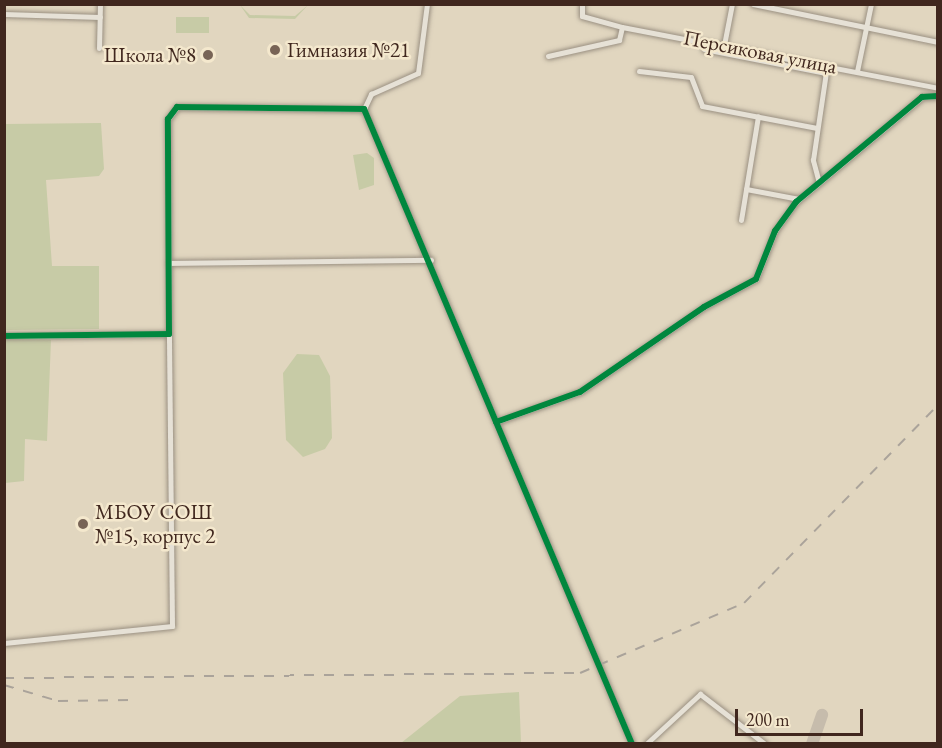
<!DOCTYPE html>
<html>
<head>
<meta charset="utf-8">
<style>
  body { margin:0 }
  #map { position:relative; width:942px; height:748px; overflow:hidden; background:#e1d6bf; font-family:"EB Garamond",serif }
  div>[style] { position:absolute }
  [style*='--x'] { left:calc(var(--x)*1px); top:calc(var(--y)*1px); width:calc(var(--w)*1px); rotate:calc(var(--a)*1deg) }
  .green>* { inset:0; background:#c7cba6; transform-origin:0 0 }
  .taxiway>* { height:12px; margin:-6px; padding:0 6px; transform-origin:6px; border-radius:6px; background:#c6bcac }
  .roads { filter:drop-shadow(0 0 2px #9a9082) drop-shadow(0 0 2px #9a9082) }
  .street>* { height:5px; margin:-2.5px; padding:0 2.5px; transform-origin:2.5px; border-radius:2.5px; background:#e6e1d6 }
  .rail>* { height:1.5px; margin-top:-0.75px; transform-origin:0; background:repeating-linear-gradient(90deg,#aaa39a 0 10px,transparent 0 20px) }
  .cycleway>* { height:6px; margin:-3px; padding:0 3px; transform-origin:3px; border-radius:3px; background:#00873e }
  .dots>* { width:16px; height:16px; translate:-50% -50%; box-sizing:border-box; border:3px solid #f4e8cd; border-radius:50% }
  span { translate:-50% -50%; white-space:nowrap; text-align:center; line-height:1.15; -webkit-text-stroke:5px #f4e8cd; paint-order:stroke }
  .poi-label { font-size:21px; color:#40271e }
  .left { translate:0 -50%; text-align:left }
  .right { translate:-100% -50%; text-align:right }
  .street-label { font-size:21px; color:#40271e }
  .frame { position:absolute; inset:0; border:6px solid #40271e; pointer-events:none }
  .scale { position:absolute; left:735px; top:709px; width:128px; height:27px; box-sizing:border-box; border:3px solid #40271e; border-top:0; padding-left:8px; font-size:18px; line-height:21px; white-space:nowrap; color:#40271e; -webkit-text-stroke:4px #f4e8cd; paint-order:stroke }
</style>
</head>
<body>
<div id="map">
  <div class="green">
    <div style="clip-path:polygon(240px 5px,250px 15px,295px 16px,308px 5px,295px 19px,249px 18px)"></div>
    <div style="left:176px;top:17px;width:33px;height:16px"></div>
    <div style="clip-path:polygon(101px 123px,104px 169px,99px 176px,46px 180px,52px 266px,99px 266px,99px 329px,5px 330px,5px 124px)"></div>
    <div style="clip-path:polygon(367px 153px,374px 158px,374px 185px,359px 190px,353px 155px)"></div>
    <div style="clip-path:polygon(5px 339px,51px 340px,47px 441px,25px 439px,24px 481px,5px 483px)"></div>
    <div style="clip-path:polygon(297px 354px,319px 355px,330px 376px,332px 438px,325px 449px,303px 457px,286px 440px,283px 373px)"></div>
    <div style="clip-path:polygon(519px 692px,521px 743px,401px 743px,460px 696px)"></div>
  </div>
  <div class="taxiway">
    <div style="--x:812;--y:744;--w:31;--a:-71"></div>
  </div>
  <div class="roads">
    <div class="street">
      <div style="--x:582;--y:4;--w:12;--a:90"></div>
      <div style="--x:582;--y:16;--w:41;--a:15.4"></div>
      <div style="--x:622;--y:27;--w:322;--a:10.9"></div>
      <div style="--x:753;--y:4;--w:189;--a:11.6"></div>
      <div style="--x:4;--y:14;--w:96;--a:1.8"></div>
      <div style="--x:724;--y:45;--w:42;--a:-79"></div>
      <div style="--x:99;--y:48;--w:44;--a:-88.7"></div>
      <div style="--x:704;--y:49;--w:123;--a:11.2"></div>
      <div style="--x:548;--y:56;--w:73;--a:-12.7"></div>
      <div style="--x:619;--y:40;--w:13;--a:-77"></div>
      <div style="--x:639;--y:71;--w:52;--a:6.6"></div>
      <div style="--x:691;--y:77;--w:31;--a:69"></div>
      <div style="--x:702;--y:106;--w:117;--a:10.8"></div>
      <div style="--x:857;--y:71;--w:68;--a:-78.2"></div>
      <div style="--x:364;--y:109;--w:17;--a:-65"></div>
      <div style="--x:371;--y:94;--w:51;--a:-24.1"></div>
      <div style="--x:418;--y:73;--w:70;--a:-82.6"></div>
      <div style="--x:818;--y:179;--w:20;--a:-105"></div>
      <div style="--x:813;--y:160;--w:89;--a:-81.6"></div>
      <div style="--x:746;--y:189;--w:54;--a:10.7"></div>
      <div style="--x:741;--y:220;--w:105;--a:-80.7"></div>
      <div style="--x:168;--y:263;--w:263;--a:-0.7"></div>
      <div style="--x:4;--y:336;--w:165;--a:-0.7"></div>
      <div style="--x:169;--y:334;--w:215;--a:-90.3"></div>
      <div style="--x:168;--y:119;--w:15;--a:-53"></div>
      <div style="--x:177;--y:107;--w:187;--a:0.6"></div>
      <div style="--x:364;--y:109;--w:689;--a:67.12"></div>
      <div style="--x:496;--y:422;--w:89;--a:-19.7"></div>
      <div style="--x:580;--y:392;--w:150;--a:-34.4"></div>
      <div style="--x:704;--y:307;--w:59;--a:-28.3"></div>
      <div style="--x:756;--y:279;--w:52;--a:-68.4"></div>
      <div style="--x:775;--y:231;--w:36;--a:-54"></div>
      <div style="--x:796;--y:202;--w:164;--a:-39.8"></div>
      <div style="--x:922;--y:97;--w:16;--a:-4"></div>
      <div style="--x:4;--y:643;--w:169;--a:-5.8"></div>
      <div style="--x:172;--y:626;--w:292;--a:-90.6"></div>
      <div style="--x:646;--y:744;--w:74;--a:-42.8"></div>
      <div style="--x:700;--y:694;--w:82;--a:37.6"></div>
    </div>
  </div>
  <div class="rail">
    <div style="--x:4;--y:678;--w:576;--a:-0.5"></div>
    <div style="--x:580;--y:673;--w:178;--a:-23.1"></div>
    <div style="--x:744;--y:603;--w:277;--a:-45.6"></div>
    <div style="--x:4;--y:685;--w:56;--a:16.5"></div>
    <div style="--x:58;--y:701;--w:73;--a:-0.8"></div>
  </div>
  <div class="cycleway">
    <div style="--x:4;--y:336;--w:165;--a:-0.7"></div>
    <div style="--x:169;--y:334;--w:215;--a:-90.3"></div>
    <div style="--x:168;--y:119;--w:15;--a:-53"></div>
    <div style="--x:177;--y:107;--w:187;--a:0.6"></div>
    <div style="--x:364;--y:109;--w:689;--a:67.12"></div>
    <div style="--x:496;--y:422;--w:89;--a:-19.7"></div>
    <div style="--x:580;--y:392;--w:150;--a:-34.4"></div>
    <div style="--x:704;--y:307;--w:59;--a:-28.3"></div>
    <div style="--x:756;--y:279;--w:52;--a:-68.4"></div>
    <div style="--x:775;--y:231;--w:36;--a:-54"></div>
    <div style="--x:796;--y:202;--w:164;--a:-39.8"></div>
    <div style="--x:922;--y:97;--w:16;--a:-4"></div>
  </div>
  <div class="dots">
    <div style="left:275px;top:50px;background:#786456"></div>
    <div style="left:208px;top:55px;background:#786456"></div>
    <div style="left:83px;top:524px;background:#786456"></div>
  </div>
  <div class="poi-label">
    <span class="left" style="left:287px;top:50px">Гимназия №21</span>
    <span class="right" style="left:196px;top:55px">Школа №8</span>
    <span class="left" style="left:95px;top:524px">МБОУ СОШ<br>№15, корпус 2</span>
  </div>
  <div class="street-label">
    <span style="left:760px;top:52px;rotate:11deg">Персиковая улица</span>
  </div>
  <div class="frame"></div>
  <div class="scale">200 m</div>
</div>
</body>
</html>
